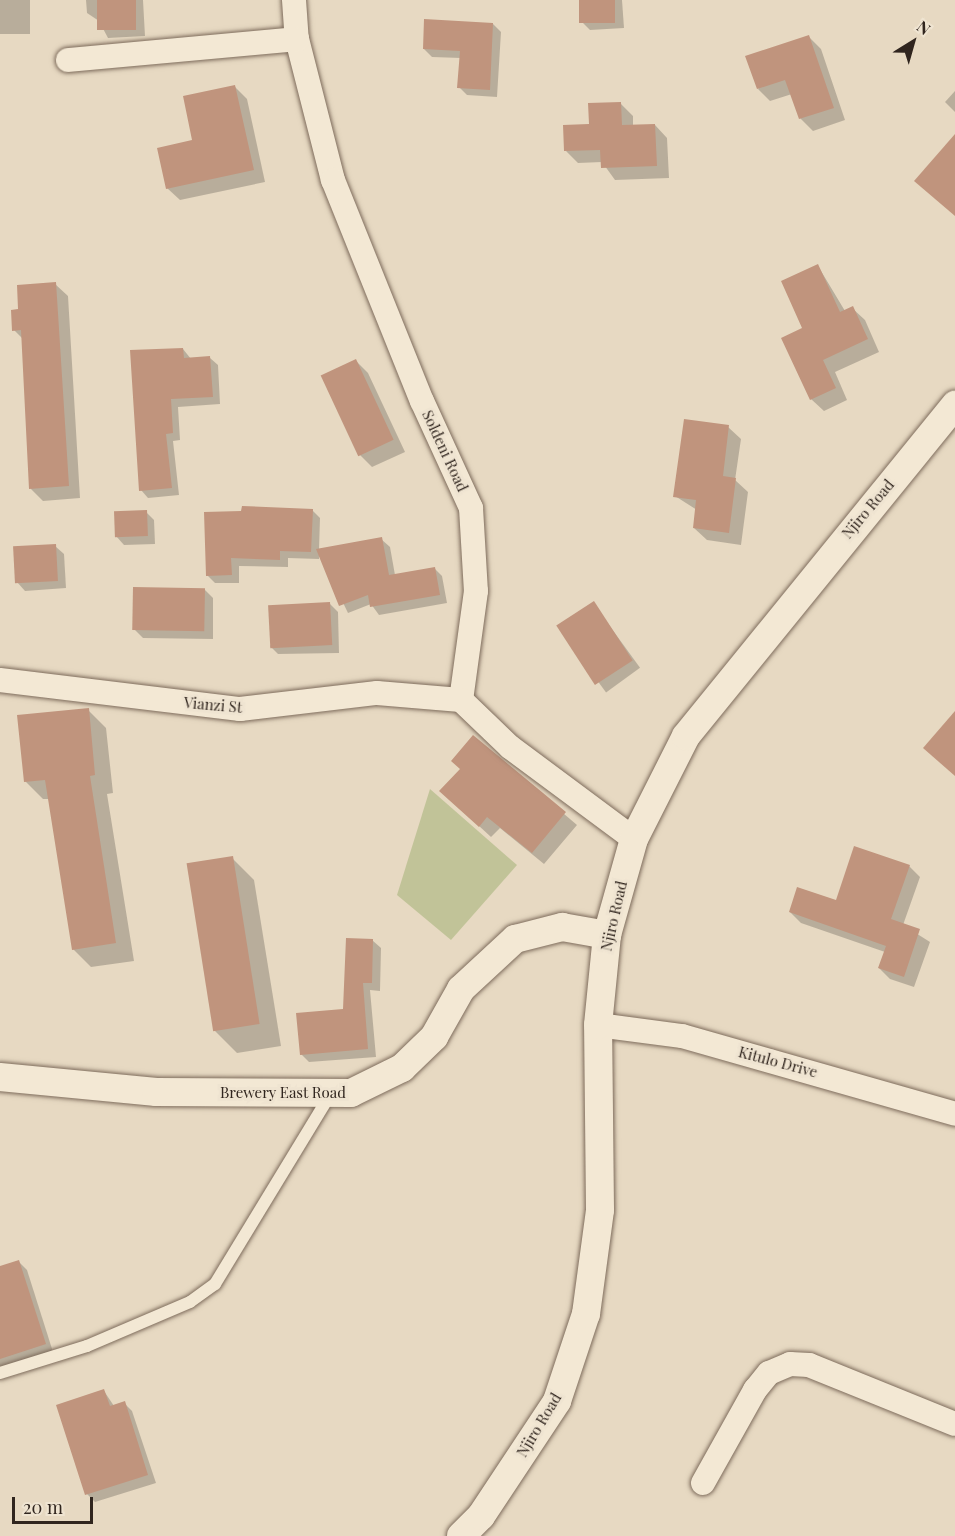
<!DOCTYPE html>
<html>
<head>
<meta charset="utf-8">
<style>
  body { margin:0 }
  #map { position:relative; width:955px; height:1536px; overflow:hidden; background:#e7d9c2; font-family:"Playfair Display",serif }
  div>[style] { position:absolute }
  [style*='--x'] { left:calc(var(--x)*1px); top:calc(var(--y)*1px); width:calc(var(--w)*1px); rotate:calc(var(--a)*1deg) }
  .green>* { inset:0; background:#c1c398 }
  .shadow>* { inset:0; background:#0003; transform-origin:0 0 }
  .building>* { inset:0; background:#c0947d; transform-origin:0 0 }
  .roads { filter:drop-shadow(0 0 2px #7e6c5c) drop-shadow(0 0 2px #7e6c5c) }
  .service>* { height:12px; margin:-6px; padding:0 6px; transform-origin:6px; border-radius:6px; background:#f3e8d4 }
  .minor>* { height:24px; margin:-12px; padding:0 12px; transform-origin:12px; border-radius:12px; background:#f3e8d4 }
  .tertiary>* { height:28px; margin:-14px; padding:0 14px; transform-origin:14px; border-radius:14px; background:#f3e8d4 }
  span { translate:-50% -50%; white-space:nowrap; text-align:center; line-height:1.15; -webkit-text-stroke:6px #efe4d1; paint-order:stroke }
  .street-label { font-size:15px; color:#30251e }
  .north { position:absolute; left:883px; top:12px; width:60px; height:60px; -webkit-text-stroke:4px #efe4d1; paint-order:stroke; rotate:37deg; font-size:16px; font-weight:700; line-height:24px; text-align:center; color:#30251e }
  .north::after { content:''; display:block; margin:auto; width:21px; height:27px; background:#30251e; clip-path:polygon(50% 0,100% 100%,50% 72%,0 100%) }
  .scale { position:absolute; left:12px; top:1497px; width:81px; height:27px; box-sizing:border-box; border:3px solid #30251e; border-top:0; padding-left:8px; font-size:18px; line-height:21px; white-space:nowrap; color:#30251e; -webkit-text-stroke:4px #efe4d1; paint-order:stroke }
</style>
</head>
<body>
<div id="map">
  <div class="green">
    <div style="clip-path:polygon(430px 789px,517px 865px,451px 940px,397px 895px)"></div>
  </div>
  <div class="shadow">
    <div style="left:0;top:0;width:30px;height:34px"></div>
    <div style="clip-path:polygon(86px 0,143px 0,145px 36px,108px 38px,99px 21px,87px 13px)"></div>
    <div style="clip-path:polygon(581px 0,622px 0,624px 28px,590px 30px,582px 22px)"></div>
    <div style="clip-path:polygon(493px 24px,501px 32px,497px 97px,467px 95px,459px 87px,461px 58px,432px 57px,424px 49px)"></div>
    <div style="clip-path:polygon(808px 36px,821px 49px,845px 120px,813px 131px,800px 118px,792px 94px,770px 101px,758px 89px)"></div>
    <div style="clip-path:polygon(235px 87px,247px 99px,265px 182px,180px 200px,167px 188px)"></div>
    <div style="clip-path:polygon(955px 91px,955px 112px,945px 102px)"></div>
    <div style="clip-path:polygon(621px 104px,633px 116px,633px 126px,655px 125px,667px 138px,669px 178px,615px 180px,602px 162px,578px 163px,566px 151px)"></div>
    <div style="clip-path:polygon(818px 266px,845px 311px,852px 308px,865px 320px,879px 352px,835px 372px,847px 400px,824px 411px,811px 399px)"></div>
    <div style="clip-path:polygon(55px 284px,68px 296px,80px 498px,43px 501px,31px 489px,23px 339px,14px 330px,20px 310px)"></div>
    <div style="clip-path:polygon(183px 349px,191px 359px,210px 358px,218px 365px,220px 404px,178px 407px,180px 440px,173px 441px,179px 495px,148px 498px,141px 490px)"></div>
    <div style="clip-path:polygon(356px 361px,368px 373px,405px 452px,372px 467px,360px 455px)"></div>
    <div style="clip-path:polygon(728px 427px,741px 439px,735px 480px,748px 492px,741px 545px,707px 540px,694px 528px,697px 510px,675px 496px)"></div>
    <div style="clip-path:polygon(312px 510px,320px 518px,319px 550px,381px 539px,390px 547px,395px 575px,434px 568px,442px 576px,447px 603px,379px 615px,371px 604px,348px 613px,319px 553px,319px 559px,288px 558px,288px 567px,239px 566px,239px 583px,215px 583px,207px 575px,206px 513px)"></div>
    <div style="clip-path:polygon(146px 512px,154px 520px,155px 544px,124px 545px,116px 536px)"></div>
    <div style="clip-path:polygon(55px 546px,64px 554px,66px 588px,25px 591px,17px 582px)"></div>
    <div style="clip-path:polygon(205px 590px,213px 598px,213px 639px,143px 638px,134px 629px)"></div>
    <div style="left:593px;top:603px;width:80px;height:42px;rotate:54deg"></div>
    <div style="clip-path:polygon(330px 604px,338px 612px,339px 653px,278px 654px,270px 646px)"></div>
    <div style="clip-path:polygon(88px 710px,106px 728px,113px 793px,107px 794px,134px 961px,91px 967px,73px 949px,50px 799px,43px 799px,25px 781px)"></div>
    <div style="clip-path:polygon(474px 737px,577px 825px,544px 864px,500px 828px,491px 837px,453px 802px)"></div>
    <div style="clip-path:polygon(232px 858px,254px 880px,281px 1046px,237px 1053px,214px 1030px)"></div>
    <div style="clip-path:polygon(909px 866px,920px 877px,903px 925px,930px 942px,914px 987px,890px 979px,879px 968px,885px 952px,801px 923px,790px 912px,837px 902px)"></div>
    <div style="clip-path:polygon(372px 940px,381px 948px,380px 991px,370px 990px,376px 1057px,309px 1062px,301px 1054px,345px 1010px)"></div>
    <div style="clip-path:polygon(19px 1262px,27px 1270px,53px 1352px,0 1369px,0 1268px)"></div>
    <div style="clip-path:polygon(104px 1391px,114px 1406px,124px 1403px,132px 1411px,156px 1483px,95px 1502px,87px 1494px)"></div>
  </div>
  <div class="building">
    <div style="left:97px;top:0;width:39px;height:30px"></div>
    <div style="left:579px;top:0;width:36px;height:23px"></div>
    <div style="clip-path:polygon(424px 19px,493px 23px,490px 90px,457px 88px,460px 51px,423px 49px)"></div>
    <div style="clip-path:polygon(809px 35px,834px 108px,799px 119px,785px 80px,757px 89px,745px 56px)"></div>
    <div style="clip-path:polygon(235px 85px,254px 170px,166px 189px,157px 148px,192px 140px,183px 96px)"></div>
    <div style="clip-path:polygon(621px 102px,622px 125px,655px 124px,657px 166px,601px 168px,600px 150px,564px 151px,563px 125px,589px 124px,588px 103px)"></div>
    <div style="clip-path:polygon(955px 134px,955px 216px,914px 181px)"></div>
    <div style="clip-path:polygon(818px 264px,840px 312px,853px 306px,868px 339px,823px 360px,836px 388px,810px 400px,781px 338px,802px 328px,781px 281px)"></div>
    <div style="clip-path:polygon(56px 282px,69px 486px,29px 489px,21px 330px,12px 331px,11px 310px,18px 309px,17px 285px)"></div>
    <div style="clip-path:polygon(183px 348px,184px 358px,210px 356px,213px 397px,171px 399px,173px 433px,166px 434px,172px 488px,139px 491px,130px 350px)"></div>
    <div style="left:356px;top:359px;width:89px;height:39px;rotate:65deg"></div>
    <div style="clip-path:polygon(684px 419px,729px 425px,723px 476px,736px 478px,729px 533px,693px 528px,696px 500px,673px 497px)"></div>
    <div style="clip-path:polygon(242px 506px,313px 509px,311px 552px,280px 551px,280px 560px,231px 558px,232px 575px,206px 576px,204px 512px,241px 511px)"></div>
    <div style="left:147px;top:510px;width:26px;height:33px;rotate:88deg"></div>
    <div style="clip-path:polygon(382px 537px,389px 575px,435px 567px,440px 595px,370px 607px,368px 595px,339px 606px,316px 549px)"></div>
    <div style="left:56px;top:544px;width:37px;height:43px;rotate:87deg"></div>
    <div style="left:133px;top:587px;width:72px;height:43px;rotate:1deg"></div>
    <div style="left:594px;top:601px;width:71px;height:45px;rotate:57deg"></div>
    <div style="left:330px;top:602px;width:43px;height:62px;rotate:87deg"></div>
    <div style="clip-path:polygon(89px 708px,95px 775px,90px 776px,116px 943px,72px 950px,45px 780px,24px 782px,17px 715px)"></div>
    <div style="clip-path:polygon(955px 711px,955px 776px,923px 748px)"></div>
    <div style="clip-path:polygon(473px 735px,566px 812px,532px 853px,487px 817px,479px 827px,439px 791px,460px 769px,451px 761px)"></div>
    <div style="clip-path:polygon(854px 846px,910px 865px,891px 919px,920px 929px,904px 977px,878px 968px,886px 946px,789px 912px,797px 887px,836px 900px)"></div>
    <div style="left:233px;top:856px;width:170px;height:47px;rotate:81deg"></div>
    <div style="clip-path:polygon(346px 938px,373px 939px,372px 983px,363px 983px,368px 1049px,300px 1055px,296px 1013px,343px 1009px)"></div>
    <div style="clip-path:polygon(19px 1260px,46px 1344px,0 1359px,0 1266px)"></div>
    <div style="clip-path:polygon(104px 1389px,110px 1406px,125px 1401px,148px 1475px,85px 1495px,56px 1405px)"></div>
  </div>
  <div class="roads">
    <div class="service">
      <div style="--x:0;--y:1373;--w:91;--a:-17.2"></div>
      <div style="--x:87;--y:1346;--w:112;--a:-23.1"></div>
      <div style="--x:190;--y:1302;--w:31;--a:-36"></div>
      <div style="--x:215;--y:1284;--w:221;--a:-58.7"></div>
    </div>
    <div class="minor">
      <div style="--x:294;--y:0;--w:39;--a:86"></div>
      <div style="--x:297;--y:39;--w:146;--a:75.7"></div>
      <div style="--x:333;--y:180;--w:238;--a:68.1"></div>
      <div style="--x:422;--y:401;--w:118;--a:65.4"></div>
      <div style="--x:471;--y:508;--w:83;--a:86.6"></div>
      <div style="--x:476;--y:591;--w:110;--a:97.8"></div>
      <div style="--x:461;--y:700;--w:68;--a:43.8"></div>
      <div style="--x:510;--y:747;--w:154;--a:36.6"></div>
      <div style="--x:68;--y:60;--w:230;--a:-5.2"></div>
      <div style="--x:0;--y:680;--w:242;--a:6.9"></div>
      <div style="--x:240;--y:709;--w:138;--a:-6.7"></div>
      <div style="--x:377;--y:693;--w:84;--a:4.8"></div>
      <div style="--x:598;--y:1025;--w:85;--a:7.5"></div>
      <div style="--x:682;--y:1036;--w:284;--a:15.9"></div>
      <div style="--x:703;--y:1483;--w:107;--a:-60.8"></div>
      <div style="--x:755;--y:1390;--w:22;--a:-51"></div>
      <div style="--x:769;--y:1373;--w:23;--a:-23"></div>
      <div style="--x:790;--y:1364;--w:19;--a:3"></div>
      <div style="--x:809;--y:1365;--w:157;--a:22"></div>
    </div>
    <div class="tertiary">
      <div style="--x:0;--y:1077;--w:157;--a:5.5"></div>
      <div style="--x:156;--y:1092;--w:195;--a:0.3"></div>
      <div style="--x:351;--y:1093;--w:57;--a:-26.1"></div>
      <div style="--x:402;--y:1068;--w:45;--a:-44.1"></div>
      <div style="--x:434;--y:1037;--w:55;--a:-60.6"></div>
      <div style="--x:461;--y:989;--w:74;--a:-42.8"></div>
      <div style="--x:515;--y:939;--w:49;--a:-14.3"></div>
      <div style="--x:562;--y:927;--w:46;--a:10.1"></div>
      <div style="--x:461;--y:1536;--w:28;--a:-45"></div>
      <div style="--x:481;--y:1516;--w:138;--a:-56.5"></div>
      <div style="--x:557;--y:1401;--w:92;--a:-71.6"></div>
      <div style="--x:586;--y:1314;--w:105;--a:-82.3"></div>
      <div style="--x:600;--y:1210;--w:185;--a:-90.6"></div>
      <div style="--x:598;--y:1025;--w:90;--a:-84.3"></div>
      <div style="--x:607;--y:935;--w:100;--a:-74.3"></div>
      <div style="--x:634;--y:839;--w:115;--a:-63.2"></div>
      <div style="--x:686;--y:736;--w:427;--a:-50.9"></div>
    </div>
  </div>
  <div class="street-label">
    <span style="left:445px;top:451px;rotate:65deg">Soldeni Road</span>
    <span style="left:868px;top:509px;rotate:-50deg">Njiro Road</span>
    <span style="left:213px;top:705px;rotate:5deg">Vianzi St</span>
    <span style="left:614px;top:916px;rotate:-77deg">Njiro Road</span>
    <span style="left:778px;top:1062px;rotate:15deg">Kitulo Drive</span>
    <span style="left:283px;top:1093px">Brewery East Road</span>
    <span style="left:539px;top:1425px;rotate:-59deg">Njiro Road</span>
  </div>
  <div class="north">N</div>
  <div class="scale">20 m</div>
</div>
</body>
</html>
